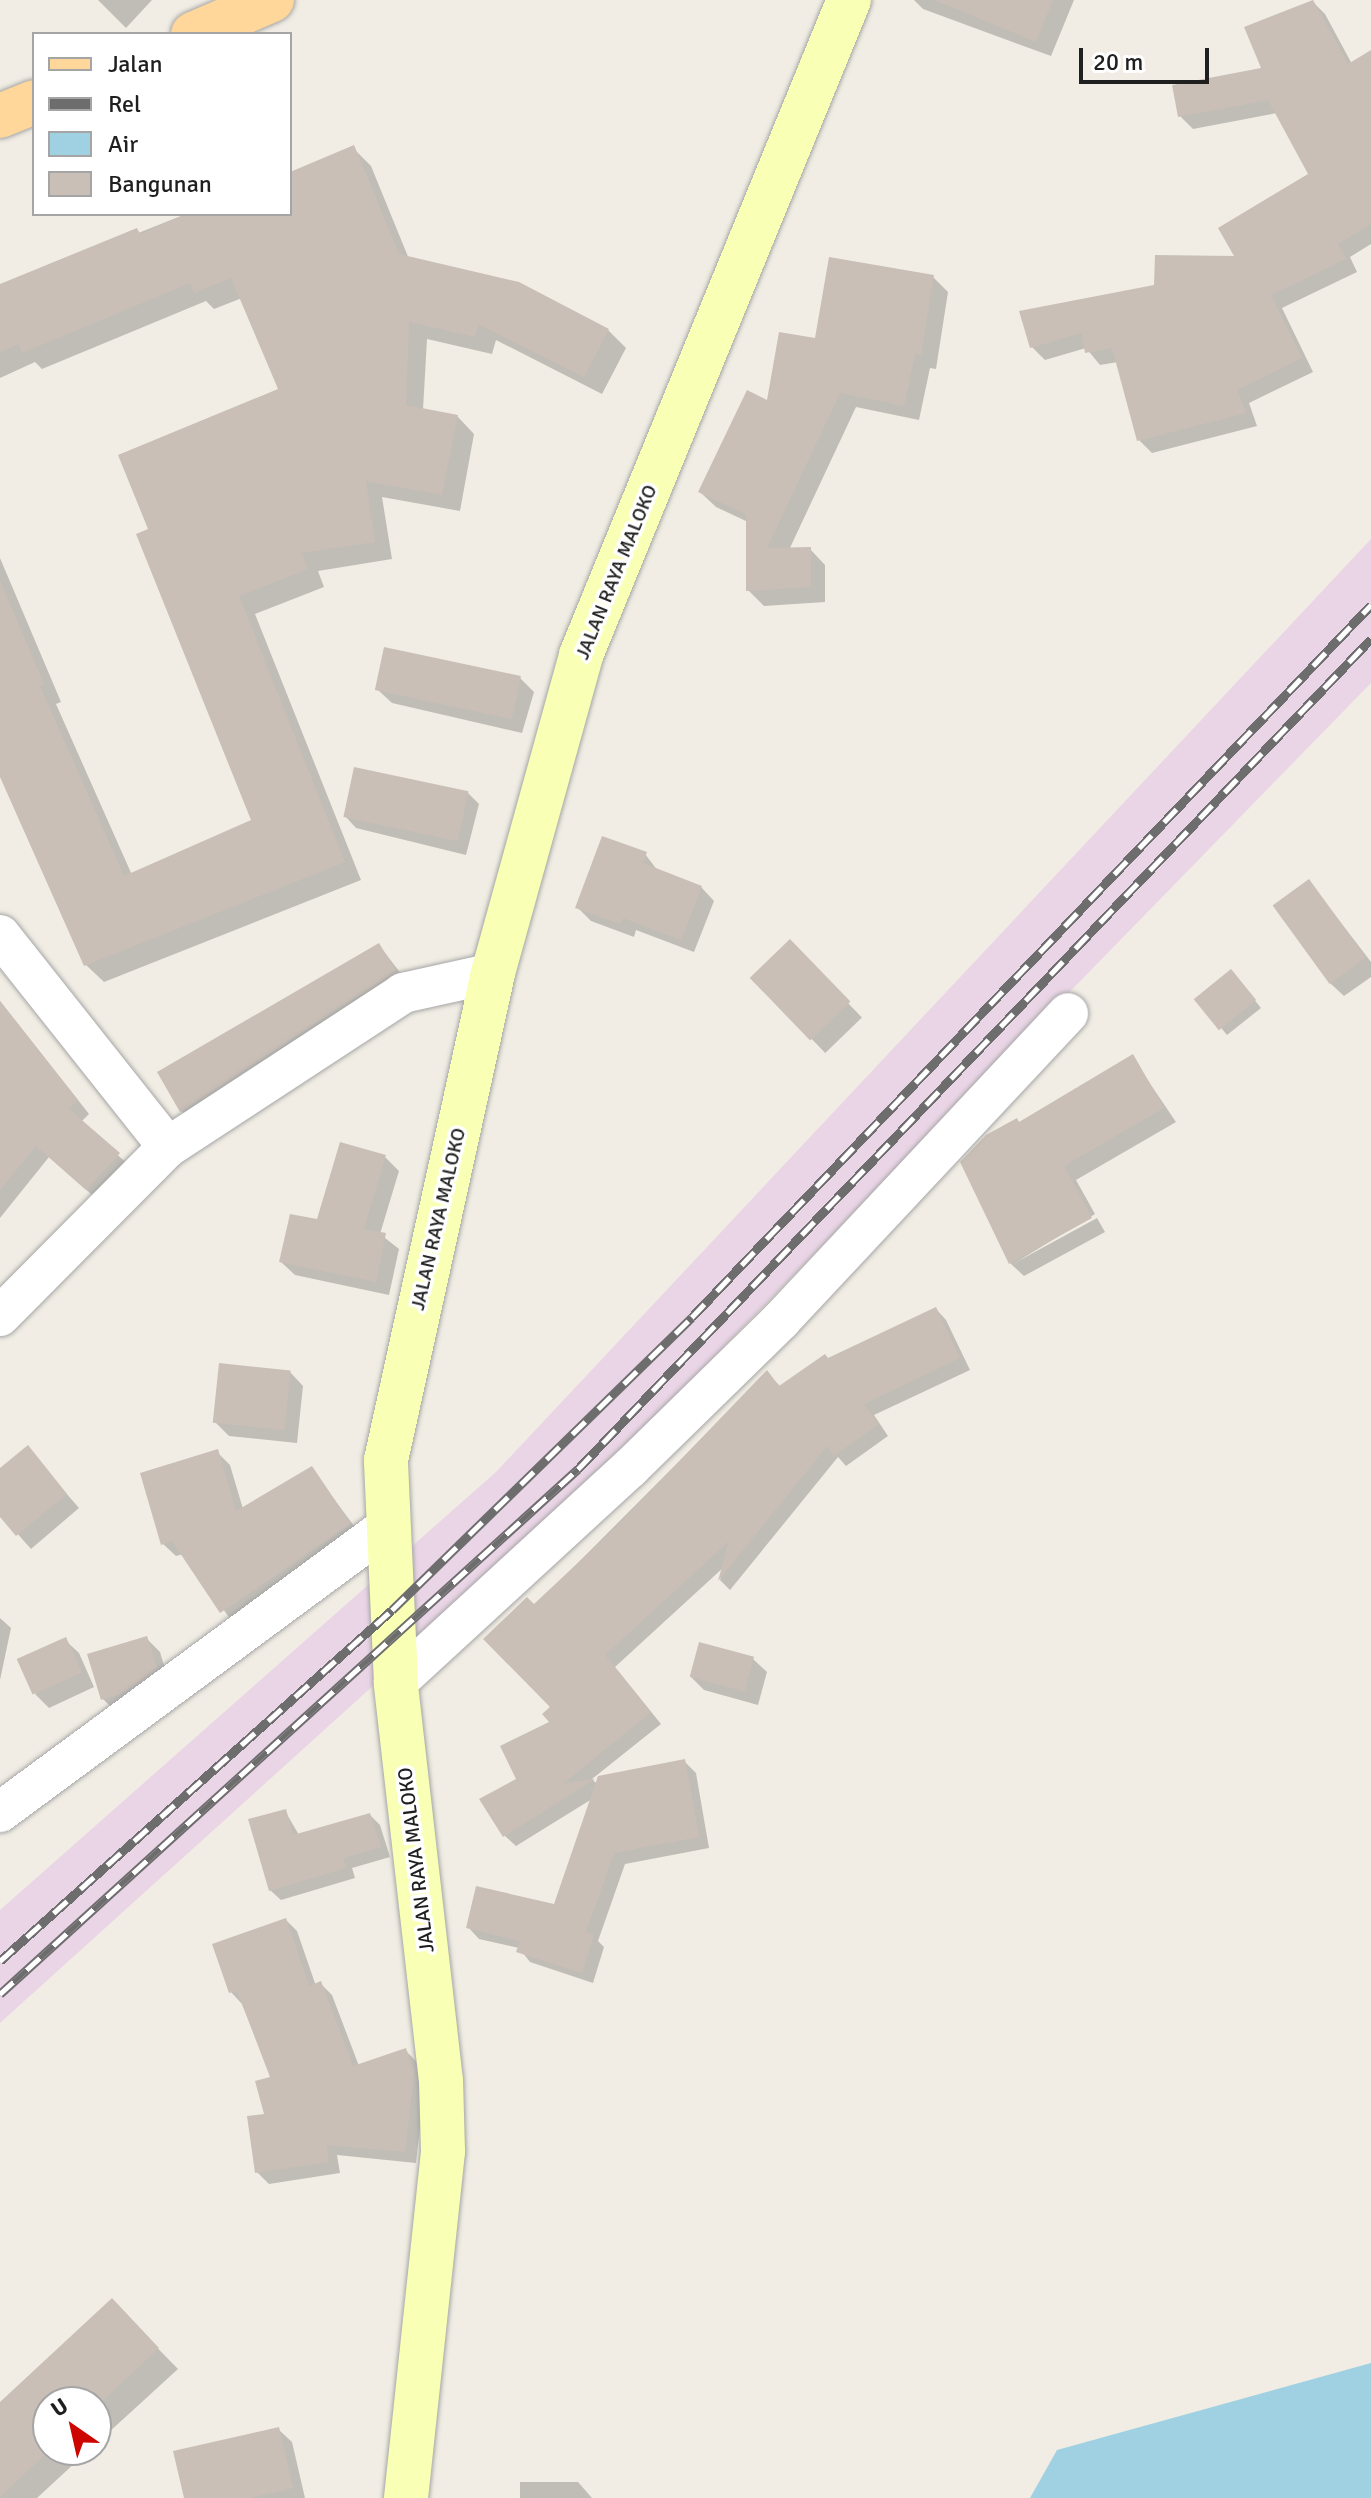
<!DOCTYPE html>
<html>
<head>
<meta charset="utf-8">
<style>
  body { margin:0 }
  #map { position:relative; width:1371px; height:2498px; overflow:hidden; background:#f1ede4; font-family:Signika,sans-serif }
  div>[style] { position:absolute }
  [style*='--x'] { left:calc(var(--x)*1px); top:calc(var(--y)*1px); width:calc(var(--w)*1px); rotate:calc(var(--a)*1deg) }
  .industrial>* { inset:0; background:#ead5e6 }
  .water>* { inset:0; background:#a0d1e2 }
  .shadow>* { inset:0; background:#0003; transform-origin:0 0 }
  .building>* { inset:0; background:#c9bfb7; transform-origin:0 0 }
  .roads { filter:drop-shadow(0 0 2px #a6a6a6) drop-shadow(0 0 2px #a6a6a6) }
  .street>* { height:40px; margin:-20px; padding:0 20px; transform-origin:20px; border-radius:20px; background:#fff }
  .secondary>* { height:44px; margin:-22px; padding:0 22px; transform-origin:22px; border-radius:22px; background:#f9ffb4 }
  .primary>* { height:44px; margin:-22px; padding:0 22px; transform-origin:22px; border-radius:22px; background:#ffd79b }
  .rail>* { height:9px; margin-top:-4.5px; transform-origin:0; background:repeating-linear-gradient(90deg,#fff 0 18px,#6d6d6d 0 36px); box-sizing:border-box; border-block:2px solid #6d6d6d }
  span { translate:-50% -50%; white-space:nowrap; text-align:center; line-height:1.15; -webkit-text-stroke:7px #fff; paint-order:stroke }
  .street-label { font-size:20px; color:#1f1f1f }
  .legend { position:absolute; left:32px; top:32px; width:260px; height:184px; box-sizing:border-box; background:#fff; border:2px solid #a5a5a5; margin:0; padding:10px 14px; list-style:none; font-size:24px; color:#1f1f1f }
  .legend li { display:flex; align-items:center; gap:16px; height:40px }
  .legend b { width:40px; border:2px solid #a5a5a5 }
  .north { position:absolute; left:32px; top:2386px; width:80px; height:80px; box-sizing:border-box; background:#fff; border:2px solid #a5a5a5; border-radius:50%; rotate:326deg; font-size:22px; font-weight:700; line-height:32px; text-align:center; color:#1f1f1f }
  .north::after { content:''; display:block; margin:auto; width:28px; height:36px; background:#ce0600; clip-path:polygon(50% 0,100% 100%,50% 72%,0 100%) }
  .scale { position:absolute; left:1079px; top:48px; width:130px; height:36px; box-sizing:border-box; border:4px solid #1f1f1f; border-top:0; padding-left:10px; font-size:24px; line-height:28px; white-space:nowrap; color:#1f1f1f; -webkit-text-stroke:6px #fff; paint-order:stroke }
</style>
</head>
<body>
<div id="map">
  <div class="industrial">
    <div style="clip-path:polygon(1371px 539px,1371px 683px,540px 1535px,0 2023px,0 1910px,496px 1472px)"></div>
  </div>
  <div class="water">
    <div style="clip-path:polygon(1371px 2363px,1371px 2498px,1030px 2498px,1057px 2450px)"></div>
  </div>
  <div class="shadow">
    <div style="clip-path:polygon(98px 0,152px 0,126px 28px)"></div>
    <div style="clip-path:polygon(914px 0,1074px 0,1051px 56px,923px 9px)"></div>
    <div style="clip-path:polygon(1312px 1px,1325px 14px,1352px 64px,1371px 69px,1371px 244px,1350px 257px,1357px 272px,1282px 308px,1313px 372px,1249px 403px,1257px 426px,1152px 453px,1139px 440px,1118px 362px,1100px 365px,1086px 348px,1045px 360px,1032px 347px,1156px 287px,1238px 258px,1310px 175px,1277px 113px,1193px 129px,1180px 116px,1264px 69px)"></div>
    <div style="clip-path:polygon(353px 148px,371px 166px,409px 259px,608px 330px,626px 348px,602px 394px,496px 340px,492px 354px,427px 339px,423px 410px,457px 416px,474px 434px,460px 511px,382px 497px,392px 559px,318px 571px,324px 587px,255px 614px,361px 880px,104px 982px,86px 965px,0 772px,0 558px,61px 702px,56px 704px,132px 875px,254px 821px,151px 530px,280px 390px,242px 298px,214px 309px,206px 301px,42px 369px,35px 362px,0 378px,0 288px,186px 214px,290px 214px,290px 173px)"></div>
    <div style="clip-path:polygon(933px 277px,948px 292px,936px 369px,930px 368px,919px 420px,856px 407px,789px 550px,810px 549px,825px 565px,825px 602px,764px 606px,748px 590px,748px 522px,716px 507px,700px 492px,817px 340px)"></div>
    <div style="clip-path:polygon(520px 678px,534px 692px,522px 733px,392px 703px,378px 690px)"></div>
    <div style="clip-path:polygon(468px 793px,479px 804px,466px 855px,356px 828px,345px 816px)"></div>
    <div style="clip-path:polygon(645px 854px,658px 871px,701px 887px,714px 901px,694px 952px,636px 930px,634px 937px,591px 921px,578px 908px)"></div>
    <div style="clip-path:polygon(1309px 881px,1371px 962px,1371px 977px,1344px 996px,1330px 983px)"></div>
    <div style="left:789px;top:942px;width:105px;height:51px;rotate:46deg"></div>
    <div style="clip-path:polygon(379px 945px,415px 992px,201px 1131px,181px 1111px)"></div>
    <div style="clip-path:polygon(1237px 978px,1261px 1008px,1227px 1035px,1197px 999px)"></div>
    <div style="clip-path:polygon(0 1001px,89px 1114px,81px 1122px,131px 1167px,100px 1202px,49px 1157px,0 1218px)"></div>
    <div style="clip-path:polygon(1132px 1057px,1176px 1122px,1076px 1180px,1095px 1214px,1013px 1264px,1097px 1218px,1105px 1232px,1024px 1276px,1010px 1263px,1019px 1123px)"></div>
    <div style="clip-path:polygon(342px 1144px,385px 1157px,399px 1171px,380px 1234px,399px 1249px,389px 1295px,295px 1275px,281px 1262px,318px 1222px)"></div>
    <div style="clip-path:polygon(936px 1309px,946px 1320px,970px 1370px,874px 1415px,888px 1436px,846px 1466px,838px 1457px,730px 1590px,720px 1580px,724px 1567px,615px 1667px,661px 1724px,592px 1779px,597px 1784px,684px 1761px,696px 1773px,709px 1848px,625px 1864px,598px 1941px,604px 1947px,593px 1983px,530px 1962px,519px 1948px,479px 1939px,468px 1927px,555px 1906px,592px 1799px,516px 1846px,505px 1836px,518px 1780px,552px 1722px,534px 1607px,767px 1373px,781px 1387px)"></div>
    <div style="clip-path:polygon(290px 1372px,303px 1386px,297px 1443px,229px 1436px,215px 1422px)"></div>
    <div style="clip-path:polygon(27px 1448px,79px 1508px,31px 1549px,0 1514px,0 1470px)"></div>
    <div style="clip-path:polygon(217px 1452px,230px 1465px,243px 1509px,311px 1468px,363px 1538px,234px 1624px,183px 1554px,176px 1556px,163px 1544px)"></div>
    <div style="clip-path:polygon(0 1618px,11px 1628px,0 1680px)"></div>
    <div style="clip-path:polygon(146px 1638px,160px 1652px,169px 1682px,116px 1712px,103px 1699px)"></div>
    <div style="clip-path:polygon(65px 1640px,79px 1653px,94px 1687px,49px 1708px,35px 1694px)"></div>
    <div style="clip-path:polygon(753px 1659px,767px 1672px,758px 1705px,704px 1690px,691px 1677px)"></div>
    <div style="clip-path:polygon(285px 1811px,299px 1835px,370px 1815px,380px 1825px,390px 1857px,352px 1868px,355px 1878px,281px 1900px,270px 1890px)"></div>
    <div style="clip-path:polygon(286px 1920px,297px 1931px,316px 1986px,321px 1984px,332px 1995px,359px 2066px,405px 2050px,416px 2061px,425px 2084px,416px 2163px,337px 2155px,340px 2173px,269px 2184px,257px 2172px,273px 2078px,242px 2004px,231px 1992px)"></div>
    <div style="clip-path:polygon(131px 2321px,178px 2369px,96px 2444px,96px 2402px,48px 2402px,48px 2450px,89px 2450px,37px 2498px,0 2498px,0 2405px)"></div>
    <div style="clip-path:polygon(278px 2429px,292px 2442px,305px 2498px,186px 2498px)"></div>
    <div style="clip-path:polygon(520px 2482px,578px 2482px,592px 2498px,520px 2498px)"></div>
  </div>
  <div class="building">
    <div style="clip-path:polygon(934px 0,1053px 0,1036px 42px)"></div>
    <div style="clip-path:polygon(1313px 0,1348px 64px,1371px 50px,1371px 224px,1338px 244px,1346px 259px,1271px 295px,1302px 358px,1237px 390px,1246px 413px,1137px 441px,1112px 348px,1085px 353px,1082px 333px,1030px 348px,1019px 311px,1154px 285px,1155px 255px,1234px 256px,1218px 228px,1308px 174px,1268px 100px,1178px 117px,1172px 85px,1261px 68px,1244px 27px)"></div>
    <div style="clip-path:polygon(354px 145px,399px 254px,519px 282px,609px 329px,584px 377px,478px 324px,475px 337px,409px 322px,406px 405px,458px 415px,442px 495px,366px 481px,375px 542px,302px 553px,308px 569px,239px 596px,345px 862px,84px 966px,0 777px,0 580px,44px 684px,40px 686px,124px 876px,251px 820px,136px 534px,148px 529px,118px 455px,278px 389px,231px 278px,194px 293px,190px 283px,22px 353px,19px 344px,0 352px,0 284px,137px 228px,140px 234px,187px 214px,290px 214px,290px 172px)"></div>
    <div style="clip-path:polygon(829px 257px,934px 275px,921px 355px,915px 354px,904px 406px,840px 393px,767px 548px,811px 547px,811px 587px,746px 591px,746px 514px,698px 492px,747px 390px,767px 400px,779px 332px,815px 338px)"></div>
    <div style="left:384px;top:647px;width:140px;height:44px;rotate:12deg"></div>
    <div style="left:354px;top:767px;width:117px;height:51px;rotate:12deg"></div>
    <div style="clip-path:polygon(602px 836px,647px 852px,643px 863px,702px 886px,681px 940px,623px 918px,620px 924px,575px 908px)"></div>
    <div style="left:1309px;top:879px;width:97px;height:45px;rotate:54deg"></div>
    <div style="left:790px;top:939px;width:87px;height:56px;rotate:46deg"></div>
    <div style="clip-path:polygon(379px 943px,396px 971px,180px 1112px,157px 1072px)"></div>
    <div style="left:1231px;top:969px;width:40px;height:48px;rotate:51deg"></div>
    <div style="clip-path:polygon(0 1001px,78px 1100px,69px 1109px,120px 1153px,86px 1190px,36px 1146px,0 1190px)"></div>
    <div style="clip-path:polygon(1133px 1054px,1164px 1108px,1064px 1166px,1092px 1218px,1009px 1264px,960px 1162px,986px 1135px,1017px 1118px,1019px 1122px)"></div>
    <div style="clip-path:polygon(340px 1142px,386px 1155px,364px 1229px,386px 1233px,376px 1282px,279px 1262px,290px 1214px,317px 1219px)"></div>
    <div style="clip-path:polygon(936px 1307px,960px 1358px,864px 1404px,879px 1424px,834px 1456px,827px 1446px,718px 1581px,729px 1541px,605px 1655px,651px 1712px,564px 1783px,595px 1779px,503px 1837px,479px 1799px,516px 1779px,500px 1746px,549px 1722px,542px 1714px,550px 1707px,483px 1639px,527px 1597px,534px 1604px,615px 1528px,767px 1370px,779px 1386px,825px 1354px,828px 1358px)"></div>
    <div style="left:219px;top:1363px;width:72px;height:60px;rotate:6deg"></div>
    <div style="clip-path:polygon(28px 1445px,67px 1494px,16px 1536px,0 1517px,0 1468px)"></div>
    <div style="clip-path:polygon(218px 1449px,236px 1511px,312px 1466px,351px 1524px,220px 1613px,172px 1541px,161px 1545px,140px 1473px)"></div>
    <div style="clip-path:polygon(147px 1636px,157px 1668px,121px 1694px,101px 1700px,87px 1654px)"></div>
    <div style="left:66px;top:1637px;width:39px;height:54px;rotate:66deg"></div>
    <div style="left:699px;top:1642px;width:57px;height:36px;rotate:15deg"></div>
    <div style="clip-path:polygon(685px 1759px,699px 1837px,614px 1853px,586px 1932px,594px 1934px,582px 1973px,516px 1952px,520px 1941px,466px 1928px,476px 1886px,554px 1904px,598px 1776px)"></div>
    <div style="clip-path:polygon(286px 1809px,293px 1835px,370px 1813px,381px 1847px,343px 1858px,346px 1868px,269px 1891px,248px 1819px)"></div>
    <div style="clip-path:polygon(286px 1918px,309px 1986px,321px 1981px,353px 2066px,406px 2048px,414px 2071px,405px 2152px,327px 2145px,329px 2162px,255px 2173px,247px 2116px,264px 2114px,255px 2081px,270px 2077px,237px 1991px,229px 1993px,212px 1944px)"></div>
    <div style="clip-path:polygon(112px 2298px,159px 2348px,96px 2407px,96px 2402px,48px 2402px,50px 2450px,0 2497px,0 2402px)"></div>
    <div style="clip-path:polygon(279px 2427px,293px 2488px,250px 2498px,184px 2498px,173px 2451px)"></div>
  </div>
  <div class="roads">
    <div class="street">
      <div style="--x:0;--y:935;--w:270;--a:51.6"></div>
      <div style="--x:0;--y:1316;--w:238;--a:-45.2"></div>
      <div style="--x:168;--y:1147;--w:281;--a:-33.2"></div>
      <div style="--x:403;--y:993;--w:92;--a:-12.5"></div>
      <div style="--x:396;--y:1683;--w:318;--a:-42.6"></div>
      <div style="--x:630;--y:1468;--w:211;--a:-44.4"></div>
      <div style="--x:781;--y:1320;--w:420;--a:-46.9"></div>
      <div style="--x:0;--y:1812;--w:478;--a:-36.4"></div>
    </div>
    <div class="secondary">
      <div style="--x:406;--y:2498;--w:349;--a:-83.9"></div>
      <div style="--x:443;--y:2151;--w:70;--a:-91.6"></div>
      <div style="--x:441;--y:2081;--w:401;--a:-96.5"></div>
      <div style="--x:396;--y:1683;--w:223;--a:-92.6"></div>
      <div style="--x:386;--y:1460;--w:499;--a:-77.6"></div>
      <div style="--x:493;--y:973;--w:330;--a:-74.5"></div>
      <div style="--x:581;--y:655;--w:708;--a:-67.75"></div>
    </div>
    <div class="primary">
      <div style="--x:193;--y:34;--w:86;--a:-23.3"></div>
      <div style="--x:0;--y:116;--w:37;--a:-22"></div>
    </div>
  </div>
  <div class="rail">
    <div style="--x:0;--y:1961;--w:526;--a:-41.84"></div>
    <div style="--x:392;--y:1610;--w:419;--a:-44.3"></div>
    <div style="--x:692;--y:1317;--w:984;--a:-46.36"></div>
    <div style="--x:0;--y:1994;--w:781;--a:-42.25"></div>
    <div style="--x:578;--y:1469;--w:1148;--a:-46.31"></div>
  </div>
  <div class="street-label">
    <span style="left:616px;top:572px;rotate:-68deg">JALAN RAYA MALOKO</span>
    <span style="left:438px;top:1219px;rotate:-77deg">JALAN RAYA MALOKO</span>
    <span style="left:416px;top:1860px;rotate:-97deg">JALAN RAYA MALOKO</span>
  </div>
  <ul class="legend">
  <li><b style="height:10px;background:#ffd79b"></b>Jalan</li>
  <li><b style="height:10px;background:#6d6d6d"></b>Rel</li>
  <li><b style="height:22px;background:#a0d1e2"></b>Air</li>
  <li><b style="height:22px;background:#c9bfb7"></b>Bangunan</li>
  </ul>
  <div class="north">U</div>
  <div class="scale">20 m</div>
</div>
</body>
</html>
